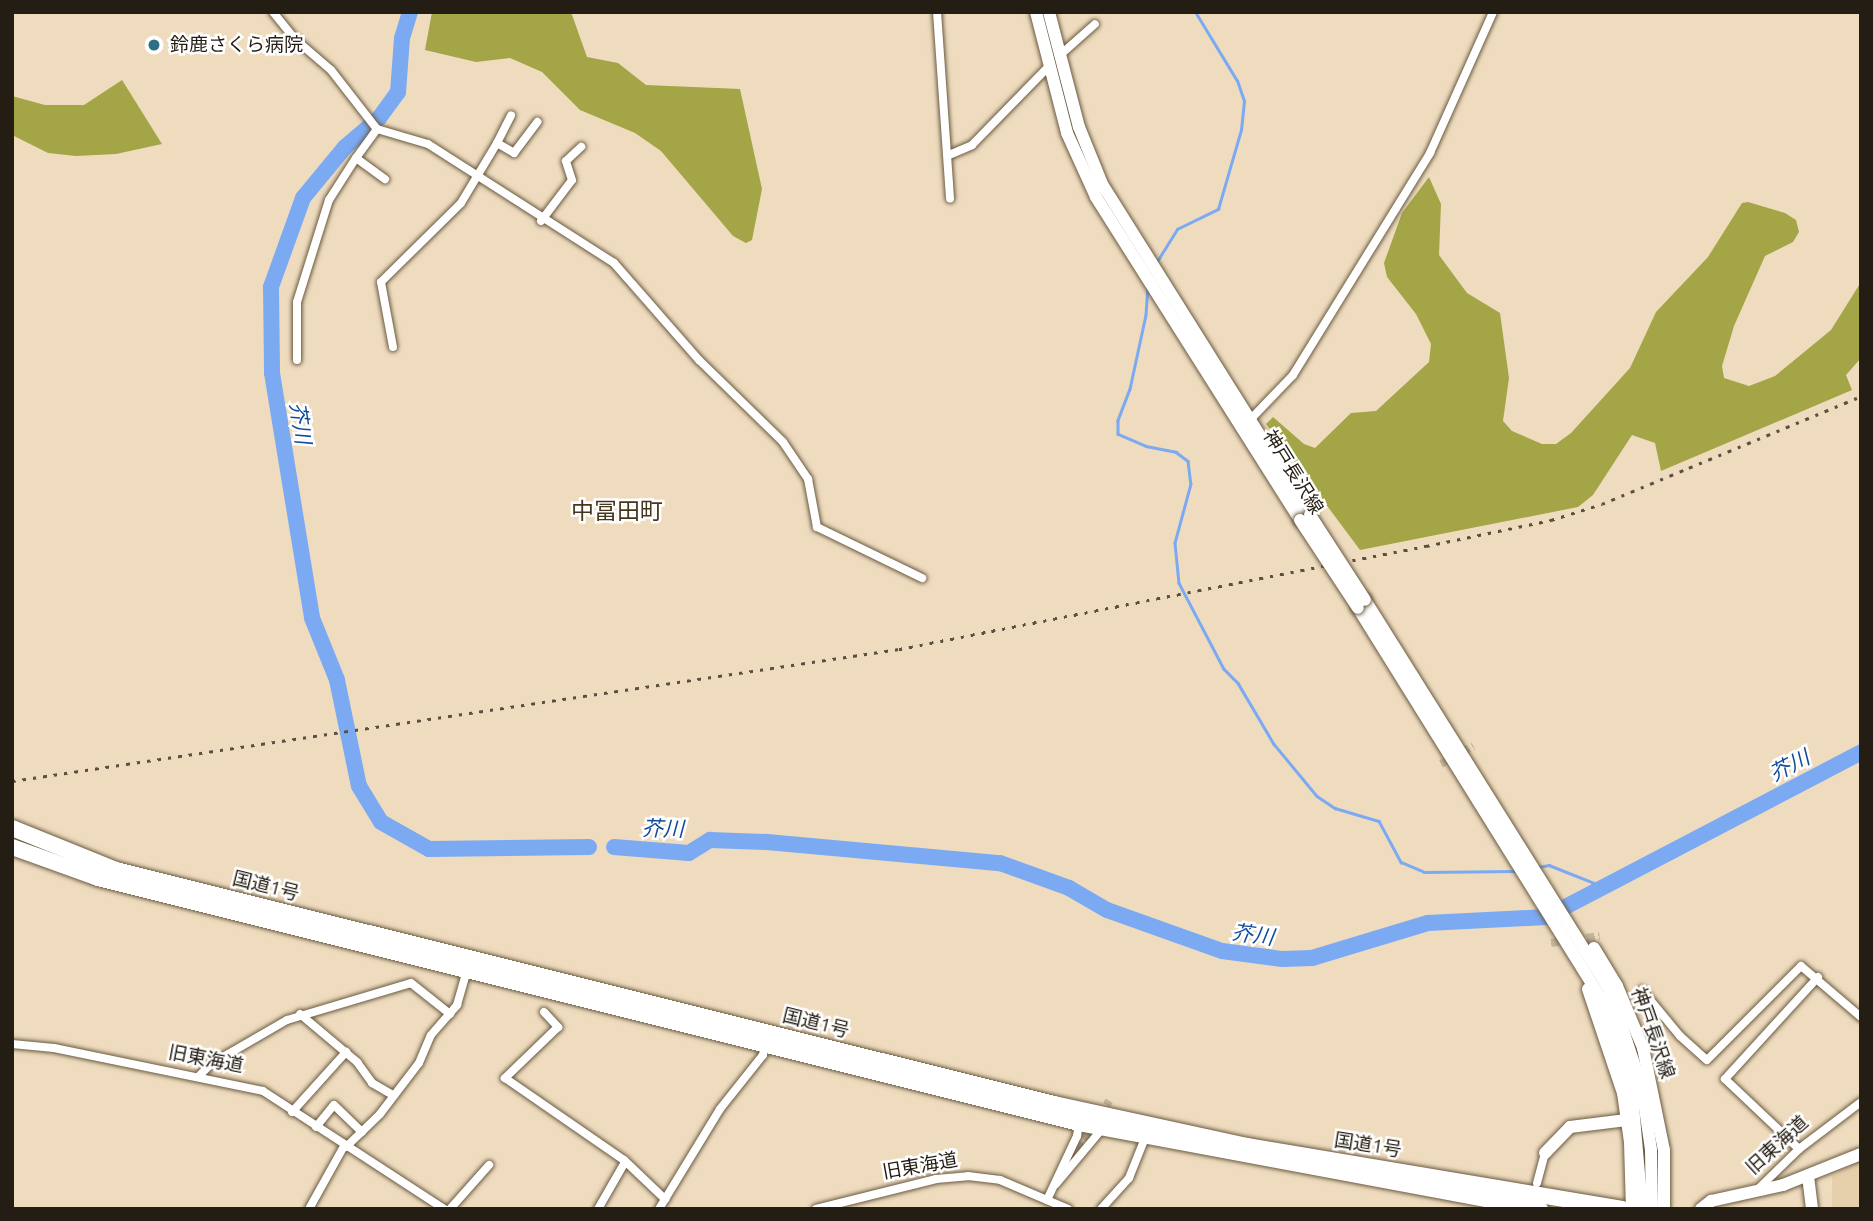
<!DOCTYPE html>
<html>
<head>
<meta charset="utf-8">
<style>
  body { margin:0 }
  #map { position:relative; width:1873px; height:1221px; overflow:hidden; background:#efdcbf; font-family:Ubuntu,"Noto Sans JP",sans-serif }
  div>[style] { position:absolute }
  [style*='--x'] { left:calc(var(--x)*1px); top:calc(var(--y)*1px); width:calc(var(--w)*1px); rotate:calc(var(--a)*1deg) }
  .built>* { inset:0; background:#e6cfab }
  .forest>* { inset:0; background:#a3a546 }
  .stream>* { height:2.5px; margin:-1.25px; padding:0 1.25px; transform-origin:1.25px; border-radius:1.25px; background:#7baaf3 }
  .river>* { height:16px; margin:-8px; padding:0 8px; transform-origin:8px; border-radius:8px; background:#7baaf3 }
  .street-tunnel>* { height:8px; margin-top:-4px; transform-origin:0; background:repeating-linear-gradient(90deg,#c6b69d 0 8px,transparent 0 12px) }
  .roads { filter:drop-shadow(0 0 2px #6a5a41) drop-shadow(0 0 2px #6a5a41) }
  .street>* { height:8px; margin:-4px; padding:0 4px; transform-origin:4px; border-radius:4px; background:#fff }
  .secondary>* { height:12px; margin:-6px; padding:0 6px; transform-origin:6px; border-radius:6px; background:#fff }
  .primary>* { height:12px; margin:-6px; padding:0 6px; transform-origin:6px; border-radius:6px; background:#fff }
  .highway>* { height:16px; margin:-8px; padding:0 8px; transform-origin:8px; border-radius:8px; background:#fff }
  .rail>* { height:2.5px; margin-top:-1.25px; transform-origin:0; background:repeating-linear-gradient(90deg,#5a5041 0 3.5px,transparent 0 10.5px) }
  .bridges { filter:drop-shadow(0 0 2px #6a5a41) drop-shadow(0 0 2px #6a5a41) }
  .primary-bridge>* { height:12px; margin:-6px; padding:0 6px; transform-origin:6px; border-radius:6px; background:#fff }
  .dots>* { width:19px; height:19px; translate:-50% -50%; box-sizing:border-box; border:4px solid #fff; border-radius:50% }
  span { translate:-50% -50%; white-space:nowrap; text-align:center; line-height:1.15; -webkit-text-stroke:5px #fff; paint-order:stroke }
  .poi-label { font-size:19px; color:#241d13 }
  .left { translate:0 -50%; text-align:left }
  .street-label { font-size:19px; color:#241d13 }
  .water-label { font-size:21px; color:#104b9e; font-style:italic }
  .quarter-label { font-size:23px; color:#45361e }
  .frame { position:absolute; inset:0; border:14px solid #241d13; pointer-events:none }
</style>
</head>
<body>
<div id="map">
  <div class="built">
    <div style="clip-path:polygon(1861px 1161px,1861px 1209px,1832px 1209px,1832px 1176px)"></div>
  </div>
  <div class="forest">
    <div style="clip-path:polygon(432px 12px,571px 12px,587px 57px,618px 63px,646px 85px,740px 89px,762px 189px,752px 240px,746px 243px,733px 236px,661px 151px,635px 133px,580px 110px,542px 72px,510px 58px,476px 62px,425px 50px)"></div>
    <div style="clip-path:polygon(122px 80px,162px 144px,116px 154px,76px 156px,48px 153px,12px 135px,12px 96px,45px 105px,84px 105px)"></div>
    <div style="clip-path:polygon(1429px 177px,1441px 204px,1439px 255px,1467px 293px,1500px 313px,1509px 378px,1503px 421px,1512px 431px,1542px 444px,1556px 444px,1571px 433px,1630px 368px,1656px 312px,1708px 257px,1742px 203px,1748px 202px,1785px 213px,1796px 220px,1799px 232px,1793px 242px,1765px 256px,1734px 326px,1722px 366px,1724px 378px,1749px 386px,1775px 376px,1831px 330px,1861px 282px,1861px 358px,1846px 375px,1852px 390px,1661px 471px,1655px 443px,1632px 435px,1593px 495px,1578px 507px,1360px 550px,1266px 424px,1273px 417px,1304px 444px,1315px 448px,1351px 413px,1376px 411px,1429px 362px,1431px 344px,1416px 314px,1387px 277px,1384px 263px,1402px 213px)"></div>
  </div>
  <div class="stream">
    <div style="--x:1156;--y:263;--w:40;--a:-58"></div>
    <div style="--x:1177;--y:229;--w:46;--a:-26"></div>
    <div style="--x:1218;--y:209;--w:82;--a:-73.8"></div>
    <div style="--x:1241;--y:130;--w:29;--a:-84"></div>
    <div style="--x:1244;--y:101;--w:21;--a:-109"></div>
    <div style="--x:1237;--y:81;--w:81;--a:-121.3"></div>
    <div style="--x:1148;--y:286;--w:29;--a:94"></div>
    <div style="--x:1146;--y:315;--w:76;--a:102.2"></div>
    <div style="--x:1130;--y:389;--w:34;--a:111"></div>
    <div style="--x:1118;--y:421;--w:13;--a:90"></div>
    <div style="--x:1118;--y:434;--w:30;--a:23"></div>
    <div style="--x:1146;--y:446;--w:31;--a:11"></div>
    <div style="--x:1176;--y:452;--w:15;--a:37"></div>
    <div style="--x:1188;--y:461;--w:23;--a:83"></div>
    <div style="--x:1191;--y:484;--w:61;--a:105.2"></div>
    <div style="--x:1175;--y:543;--w:40;--a:84.3"></div>
    <div style="--x:1179;--y:583;--w:97;--a:62.4"></div>
    <div style="--x:1224;--y:669;--w:20;--a:45"></div>
    <div style="--x:1238;--y:683;--w:71;--a:59.5"></div>
    <div style="--x:1274;--y:744;--w:67;--a:50.4"></div>
    <div style="--x:1317;--y:796;--w:22;--a:34"></div>
    <div style="--x:1335;--y:808;--w:46;--a:16.5"></div>
    <div style="--x:1379;--y:821;--w:47;--a:61.8"></div>
    <div style="--x:1401;--y:862;--w:25;--a:23"></div>
    <div style="--x:1424;--y:872;--w:93;--a:-0.6"></div>
    <div style="--x:1538;--y:867;--w:11;--a:-10"></div>
    <div style="--x:1549;--y:865;--w:52;--a:21.6"></div>
    <div style="--x:1597;--y:884;--w:7;--a:63"></div>
  </div>
  <div class="river">
    <div style="--x:410;--y:12;--w:27;--a:107"></div>
    <div style="--x:402;--y:38;--w:54;--a:94.2"></div>
    <div style="--x:398;--y:92;--w:32;--a:126"></div>
    <div style="--x:379;--y:118;--w:45;--a:139.5"></div>
    <div style="--x:345;--y:147;--w:66;--a:129.5"></div>
    <div style="--x:303;--y:198;--w:95;--a:109.8"></div>
    <div style="--x:271;--y:287;--w:86;--a:89.3"></div>
    <div style="--x:272;--y:373;--w:248;--a:80.7"></div>
    <div style="--x:312;--y:618;--w:67;--a:68"></div>
    <div style="--x:337;--y:680;--w:108;--a:78.3"></div>
    <div style="--x:359;--y:786;--w:42;--a:58.6"></div>
    <div style="--x:381;--y:822;--w:55;--a:29.4"></div>
    <div style="--x:429;--y:849;--w:160;--a:-0.7"></div>
    <div style="--x:614;--y:847;--w:75;--a:4.6"></div>
    <div style="--x:689;--y:853;--w:25;--a:-32"></div>
    <div style="--x:710;--y:840;--w:57;--a:2"></div>
    <div style="--x:767;--y:842;--w:234;--a:5.2"></div>
    <div style="--x:1000;--y:863;--w:73;--a:19.9"></div>
    <div style="--x:1069;--y:888;--w:44;--a:30.1"></div>
    <div style="--x:1107;--y:910;--w:122;--a:19.6"></div>
    <div style="--x:1222;--y:951;--w:61;--a:7.6"></div>
    <div style="--x:1282;--y:959;--w:30;--a:-2"></div>
    <div style="--x:1312;--y:958;--w:121;--a:-16.8"></div>
    <div style="--x:1428;--y:923;--w:118;--a:-2.9"></div>
    <div style="--x:1546;--y:917;--w:356;--a:-27.6"></div>
  </div>
  <div class="street-tunnel">
    <div style="--x:1441;--y:764;--w:37;--a:-29"></div>
    <div style="--x:1551;--y:943;--w:49;--a:-8.3"></div>
    <div style="--x:1100;--y:1115;--w:17;--a:-57"></div>
    <div style="--x:1077;--y:1149;--w:29;--a:-56"></div>
  </div>
  <div class="roads">
    <div class="street">
      <div style="--x:273;--y:12;--w:36;--a:51"></div>
      <div style="--x:296;--y:40;--w:46;--a:40.6"></div>
      <div style="--x:331;--y:70;--w:75;--a:52.1"></div>
      <div style="--x:377;--y:129;--w:53;--a:16.4"></div>
      <div style="--x:428;--y:144;--w:221;--a:32.6"></div>
      <div style="--x:614;--y:263;--w:129;--a:48.8"></div>
      <div style="--x:699;--y:360;--w:117;--a:44.3"></div>
      <div style="--x:783;--y:442;--w:45;--a:56"></div>
      <div style="--x:808;--y:479;--w:49;--a:79.4"></div>
      <div style="--x:817;--y:527;--w:117;--a:25.9"></div>
      <div style="--x:937;--y:12;--w:187;--a:86"></div>
      <div style="--x:1059;--y:56;--w:48;--a:-41.6"></div>
      <div style="--x:497;--y:143;--w:31;--a:-63"></div>
      <div style="--x:949;--y:155;--w:25;--a:-23"></div>
      <div style="--x:972;--y:145;--w:112;--a:-45.7"></div>
      <div style="--x:356;--y:158;--w:36;--a:-54"></div>
      <div style="--x:541;--y:221;--w:51;--a:-52.9"></div>
      <div style="--x:572;--y:180;--w:20;--a:-108"></div>
      <div style="--x:566;--y:161;--w:21;--a:-43"></div>
      <div style="--x:393;--y:347;--w:66;--a:-100.5"></div>
      <div style="--x:381;--y:282;--w:112;--a:-44.6"></div>
      <div style="--x:461;--y:203;--w:70;--a:-59"></div>
      <div style="--x:497;--y:143;--w:20;--a:30"></div>
      <div style="--x:514;--y:153;--w:39;--a:-53"></div>
      <div style="--x:297;--y:360;--w:58;--a:-90"></div>
      <div style="--x:297;--y:302;--w:107;--a:-72.6"></div>
      <div style="--x:329;--y:200;--w:50;--a:-57.3"></div>
      <div style="--x:356;--y:158;--w:36;--a:36"></div>
      <div style="--x:1247;--y:423;--w:66;--a:-46.2"></div>
      <div style="--x:1293;--y:375;--w:261;--a:-58.3"></div>
      <div style="--x:1430;--y:153;--w:154;--a:-65.9"></div>
      <div style="--x:1642;--y:990;--w:60;--a:50.4"></div>
      <div style="--x:1680;--y:1036;--w:36;--a:42"></div>
      <div style="--x:1707;--y:1060;--w:133;--a:-45"></div>
      <div style="--x:1801;--y:966;--w:79;--a:40.4"></div>
      <div style="--x:544;--y:1012;--w:21;--a:47"></div>
      <div style="--x:558;--y:1027;--w:74;--a:136.1"></div>
      <div style="--x:505;--y:1078;--w:145;--a:34.6"></div>
      <div style="--x:624;--y:1160;--w:57;--a:43.6"></div>
      <div style="--x:300;--y:1014;--w:75;--a:40.1"></div>
      <div style="--x:357;--y:1062;--w:26;--a:54"></div>
      <div style="--x:372;--y:1083;--w:22;--a:30"></div>
      <div style="--x:12;--y:1044;--w:42;--a:5.4"></div>
      <div style="--x:54;--y:1048;--w:213;--a:11.6"></div>
      <div style="--x:263;--y:1091;--w:216;--a:33.1"></div>
      <div style="--x:199;--y:1076;--w:17;--a:-45"></div>
      <div style="--x:211;--y:1064;--w:88;--a:-30.1"></div>
      <div style="--x:287;--y:1020;--w:129;--a:-16.6"></div>
      <div style="--x:411;--y:983;--w:50;--a:38.5"></div>
      <div style="--x:292;--y:1112;--w:81;--a:-48"></div>
      <div style="--x:316;--y:1127;--w:28;--a:-51"></div>
      <div style="--x:334;--y:1105;--w:39;--a:44"></div>
      <div style="--x:346;--y:1147;--w:47;--a:-44.1"></div>
      <div style="--x:380;--y:1114;--w:64;--a:-52.6"></div>
      <div style="--x:419;--y:1063;--w:30;--a:-67"></div>
      <div style="--x:431;--y:1035;--w:40;--a:-49"></div>
      <div style="--x:457;--y:1005;--w:35;--a:-74"></div>
      <div style="--x:1799;--y:1149;--w:102;--a:-136.6"></div>
      <div style="--x:1725;--y:1079;--w:138;--a:-47.6"></div>
      <div style="--x:1537;--y:1183;--w:31;--a:-75"></div>
      <div style="--x:1056;--y:1184;--w:72;--a:-50.1"></div>
      <div style="--x:1757;--y:1190;--w:59;--a:-44.3"></div>
      <div style="--x:1799;--y:1149;--w:78;--a:-37.2"></div>
      <div style="--x:1047;--y:1200;--w:71;--a:-64.9"></div>
      <div style="--x:1077;--y:1136;--w:13;--a:-81"></div>
      <div style="--x:309;--y:1209;--w:72;--a:-60.9"></div>
      <div style="--x:450;--y:1209;--w:59;--a:-48.4"></div>
      <div style="--x:598;--y:1209;--w:54;--a:-60.1"></div>
      <div style="--x:659;--y:1209;--w:117;--a:-58.6"></div>
      <div style="--x:720;--y:1109;--w:69;--a:-51.5"></div>
      <div style="--x:763;--y:1055;--w:11;--a:-80"></div>
      <div style="--x:816;--y:1209;--w:124;--a:-14"></div>
      <div style="--x:936;--y:1179;--w:32;--a:-5"></div>
      <div style="--x:968;--y:1176;--w:32;--a:7"></div>
      <div style="--x:1000;--y:1180;--w:74;--a:23.1"></div>
      <div style="--x:1101;--y:1209;--w:42;--a:-47.9"></div>
      <div style="--x:1129;--y:1178;--w:43;--a:-68.2"></div>
    </div>
    <div class="secondary">
      <div style="--x:1545;--y:1153;--w:36;--a:-46"></div>
      <div style="--x:1570;--y:1127;--w:57;--a:-7"></div>
      <div style="--x:1808;--y:1176;--w:33;--a:83"></div>
      <div style="--x:1701;--y:1209;--w:13;--a:-39"></div>
      <div style="--x:1711;--y:1201;--w:74;--a:-12.5"></div>
      <div style="--x:1783;--y:1185;--w:84;--a:-21.7"></div>
    </div>
    <div class="primary">
      <div style="--x:1036;--y:12;--w:125;--a:75.6"></div>
      <div style="--x:1067;--y:133;--w:70;--a:65.6"></div>
      <div style="--x:1096;--y:197;--w:382;--a:57.7"></div>
      <div style="--x:1049;--y:12;--w:119;--a:75.4"></div>
      <div style="--x:1079;--y:127;--w:61;--a:68"></div>
      <div style="--x:1102;--y:184;--w:391;--a:57.9"></div>
      <div style="--x:1365;--y:600;--w:461;--a:57.9"></div>
      <div style="--x:1610;--y:991;--w:102;--a:71.7"></div>
      <div style="--x:1642;--y:1088;--w:63;--a:81.7"></div>
      <div style="--x:1651;--y:1150;--w:59;--a:89"></div>
      <div style="--x:1358;--y:608;--w:460;--a:58.1"></div>
      <div style="--x:1601;--y:998;--w:101;--a:72.1"></div>
      <div style="--x:1632;--y:1094;--w:115;--a:85"></div>
      <div style="--x:1594;--y:948;--w:44;--a:58.8"></div>
      <div style="--x:1617;--y:986;--w:67;--a:67.2"></div>
      <div style="--x:1643;--y:1048;--w:104;--a:78.4"></div>
      <div style="--x:1664;--y:1150;--w:59;--a:90"></div>
      <div style="--x:1588;--y:989;--w:110;--a:71.4"></div>
      <div style="--x:1623;--y:1093;--w:49;--a:81.9"></div>
      <div style="--x:1630;--y:1142;--w:67;--a:88.3"></div>
    </div>
    <div class="highway">
      <div style="--x:12;--y:828;--w:112;--a:22"></div>
      <div style="--x:116;--y:870;--w:967;--a:14.01"></div>
      <div style="--x:1054;--y:1104;--w:198;--a:12.3"></div>
      <div style="--x:1247;--y:1146;--w:380;--a:9.5"></div>
      <div style="--x:12;--y:847;--w:91;--a:19.8"></div>
      <div style="--x:98;--y:878;--w:1011;--a:14.02"></div>
      <div style="--x:1079;--y:1123;--w:469;--a:10.6"></div>
    </div>
  </div>
  <div class="rail">
    <div style="--x:12;--y:781;--w:897;--a:-8.46"></div>
    <div style="--x:899;--y:649;--w:537;--a:-11.06"></div>
    <div style="--x:1426;--y:546;--w:128;--a:-11.7"></div>
    <div style="--x:1551;--y:520;--w:53;--a:-17.4"></div>
    <div style="--x:1602;--y:504;--w:281;--a:-22.6"></div>
  </div>
  <div class="bridges">
    <div class="primary-bridge">
      <div style="--x:1310;--y:515;--w:101;--a:57.1"></div>
      <div style="--x:1300;--y:520;--w:105;--a:56.6"></div>
    </div>
  </div>
  <div class="dots">
    <div style="left:154px;top:45px;background:#2e6f83"></div>
  </div>
  <div class="poi-label">
    <span class="left" style="left:170px;top:45px">鈴鹿さくら病院</span>
  </div>
  <div class="street-label">
    <span style="left:1293px;top:472px;rotate:58deg">神戸長沢線</span>
    <span style="left:266px;top:886px;rotate:14deg">国道1号</span>
    <span style="left:816px;top:1023px;rotate:14deg">国道1号</span>
    <span style="left:1653px;top:1033px;rotate:71deg">神戸長沢線</span>
    <span style="left:206px;top:1059px;rotate:11deg">旧東海道</span>
    <span style="left:1368px;top:1145px;rotate:9deg">国道1号</span>
    <span style="left:1777px;top:1145px;rotate:-42deg">旧東海道</span>
    <span style="left:920px;top:1166px;rotate:-10deg">旧東海道</span>
  </div>
  <div class="water-label">
    <span style="left:301px;top:423px;rotate:81deg">芥川</span>
    <span style="left:1789px;top:765px;rotate:-28deg">芥川</span>
    <span style="left:663px;top:828px;rotate:1deg">芥川</span>
    <span style="left:1253px;top:934px;rotate:8deg">芥川</span>
  </div>
  <div class="quarter-label">
    <span style="left:617px;top:511px">中冨田町</span>
  </div>
  <div class="frame"></div>
</div>
</body>
</html>
